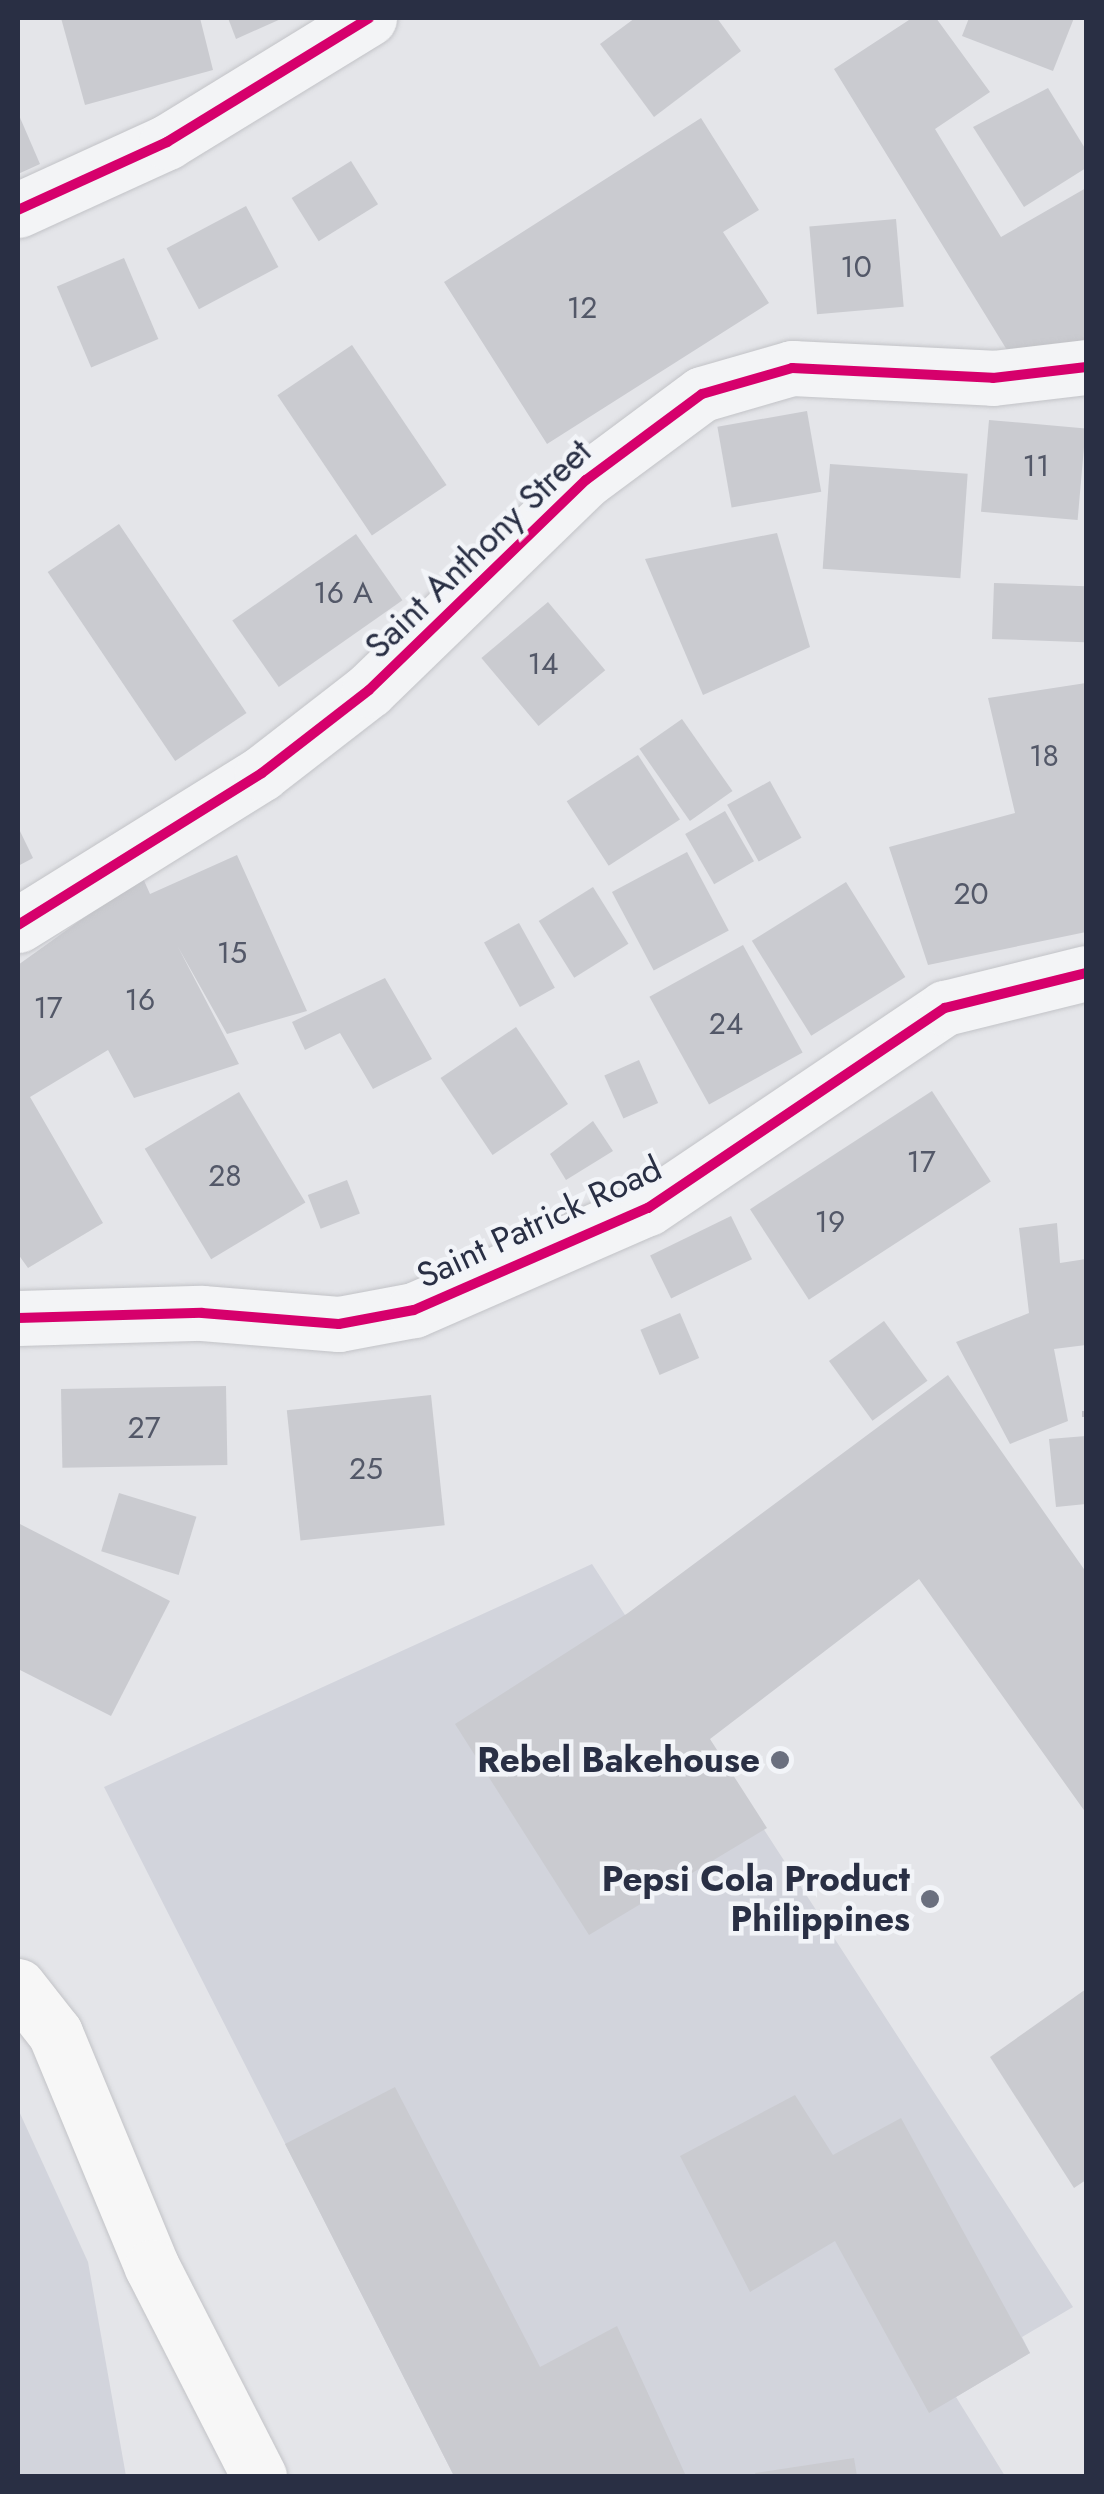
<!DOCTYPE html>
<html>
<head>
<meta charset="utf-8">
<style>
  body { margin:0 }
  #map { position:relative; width:1104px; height:2494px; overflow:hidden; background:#e4e5e9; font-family:Jost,sans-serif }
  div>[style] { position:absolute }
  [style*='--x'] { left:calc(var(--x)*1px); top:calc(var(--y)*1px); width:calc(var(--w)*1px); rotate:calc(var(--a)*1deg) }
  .built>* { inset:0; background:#d2d4dc }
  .building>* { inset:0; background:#cacbd0; transform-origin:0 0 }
  .path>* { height:6px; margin-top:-3px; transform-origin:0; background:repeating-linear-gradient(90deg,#c3c3c9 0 8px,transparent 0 16px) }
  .roads { filter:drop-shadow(0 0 2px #c2c3c7) drop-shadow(0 0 2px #c2c3c7) }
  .minor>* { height:55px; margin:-27.5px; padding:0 27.5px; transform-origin:27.5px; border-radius:27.5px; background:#f3f4f6 }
  .trunk>* { height:55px; margin:-27.5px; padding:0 27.5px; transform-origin:27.5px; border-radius:27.5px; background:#f7f7f7 }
  .cycleway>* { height:10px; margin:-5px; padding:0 5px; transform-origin:5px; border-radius:5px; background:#d6006c }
  .dots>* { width:28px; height:28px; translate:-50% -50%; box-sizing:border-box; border:5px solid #f2f4f8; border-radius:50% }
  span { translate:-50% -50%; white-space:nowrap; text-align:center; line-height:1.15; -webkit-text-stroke:9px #f2f4f8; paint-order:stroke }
  .number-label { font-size:30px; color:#535868 }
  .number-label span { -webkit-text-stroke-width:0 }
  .street-label { font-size:35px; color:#292f44 }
  .poi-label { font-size:35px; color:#292f44; font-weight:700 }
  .right { translate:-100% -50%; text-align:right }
  .frame { position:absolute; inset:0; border:20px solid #292f44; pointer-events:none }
</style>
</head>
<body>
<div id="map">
  <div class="built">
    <div style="clip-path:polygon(592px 1564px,1073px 2307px,1022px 2337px,1030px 2353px,956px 2397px,1005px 2476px,454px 2476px,104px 1787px)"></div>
    <div style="clip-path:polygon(18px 2109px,88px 2262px,126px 2476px,18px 2476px)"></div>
  </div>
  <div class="building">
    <div style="clip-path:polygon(61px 18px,200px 18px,213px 70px,85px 105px)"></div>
    <div style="clip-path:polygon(228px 18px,283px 18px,236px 39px)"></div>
    <div style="clip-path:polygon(635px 18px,717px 18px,741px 51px,654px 117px,600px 44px)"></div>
    <div style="clip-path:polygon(912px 18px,936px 18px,990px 92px,935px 129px,1001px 237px,1086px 188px,1086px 339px,1015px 363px,834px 69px)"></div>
    <div style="clip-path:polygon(969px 18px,1074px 18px,1053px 71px,962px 36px)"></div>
    <div style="clip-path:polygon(1048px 88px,1086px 150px,1086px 168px,1024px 207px,973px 127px)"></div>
    <div style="clip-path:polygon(18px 113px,40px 164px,18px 174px)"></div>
    <div style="clip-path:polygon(701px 118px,759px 210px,723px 232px,769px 303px,547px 444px,444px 282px)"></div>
    <div style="left:351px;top:161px;width:51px;height:70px;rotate:58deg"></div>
    <div style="left:246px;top:206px;width:69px;height:90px;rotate:62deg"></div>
    <div style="left:896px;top:219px;width:88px;height:87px;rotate:85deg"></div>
    <div style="left:124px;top:258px;width:88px;height:73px;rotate:67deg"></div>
    <div style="left:352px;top:345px;width:169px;height:90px;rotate:56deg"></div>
    <div style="left:807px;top:411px;width:82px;height:91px;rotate:80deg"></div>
    <div style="left:989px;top:420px;width:97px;height:92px;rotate:5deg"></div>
    <div style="left:830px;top:464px;width:138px;height:105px;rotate:4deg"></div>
    <div style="left:119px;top:524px;width:228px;height:86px;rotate:56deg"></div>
    <div style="clip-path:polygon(777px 533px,810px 647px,703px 695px,645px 559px)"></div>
    <div style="left:356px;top:534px;width:81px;height:151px;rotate:55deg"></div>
    <div style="left:994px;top:583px;width:92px;height:56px;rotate:2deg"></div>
    <div style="left:548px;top:602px;width:89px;height:87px;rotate:50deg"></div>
    <div style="clip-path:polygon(1086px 683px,1086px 932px,928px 965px,889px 847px,1015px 813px,988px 698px)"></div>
    <div style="left:682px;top:719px;width:88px;height:52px;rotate:55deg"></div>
    <div style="left:638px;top:755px;width:77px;height:85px;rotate:57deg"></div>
    <div style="left:770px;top:781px;width:65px;height:49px;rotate:61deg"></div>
    <div style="left:725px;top:811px;width:58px;height:46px;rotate:60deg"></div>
    <div style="clip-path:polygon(18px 827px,33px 858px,18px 866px)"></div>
    <div style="left:687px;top:852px;width:89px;height:85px;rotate:62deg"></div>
    <div style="clip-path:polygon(237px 855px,307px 1011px,227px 1034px,178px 947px,239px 1064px,134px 1098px,108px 1050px,30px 1097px,103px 1223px,28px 1268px,18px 1254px,18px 965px,142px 876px,150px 894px)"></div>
    <div style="left:846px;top:882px;width:112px;height:111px;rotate:58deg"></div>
    <div style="left:593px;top:887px;width:67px;height:64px;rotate:58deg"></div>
    <div style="left:519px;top:923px;width:74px;height:40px;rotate:61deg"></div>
    <div style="left:743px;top:945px;width:123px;height:107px;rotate:61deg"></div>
    <div style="clip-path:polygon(385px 978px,432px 1059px,373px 1089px,340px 1033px,305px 1050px,292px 1022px)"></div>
    <div style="left:516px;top:1027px;width:93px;height:91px;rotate:56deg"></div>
    <div style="left:639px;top:1060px;width:47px;height:38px;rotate:66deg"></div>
    <div style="left:932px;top:1091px;width:108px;height:217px;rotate:57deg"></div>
    <div style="left:239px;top:1092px;width:129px;height:110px;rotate:59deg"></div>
    <div style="clip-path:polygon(593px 1121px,613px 1151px,566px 1180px,550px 1154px)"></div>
    <div style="left:347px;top:1180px;width:36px;height:42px;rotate:69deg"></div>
    <div style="left:731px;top:1216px;width:48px;height:90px;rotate:64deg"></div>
    <div style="clip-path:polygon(1057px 1223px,1060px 1263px,1086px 1259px,1086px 1345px,1054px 1349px,1068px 1421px,1010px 1444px,956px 1342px,1029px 1313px,1019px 1228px)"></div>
    <div style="left:680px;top:1313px;width:49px;height:43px;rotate:67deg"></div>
    <div style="left:884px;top:1321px;width:74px;height:68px;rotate:54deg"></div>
    <div style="clip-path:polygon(948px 1375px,1086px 1572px,1086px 1813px,919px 1579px,710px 1739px,767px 1828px,589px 1935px,455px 1724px,628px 1613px)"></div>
    <div style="left:226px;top:1386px;width:79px;height:165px;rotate:89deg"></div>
    <div style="left:431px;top:1395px;width:131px;height:145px;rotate:84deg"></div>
    <div style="clip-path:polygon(1086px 1436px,1086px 1504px,1056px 1507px,1049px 1439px)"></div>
    <div style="left:119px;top:1493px;width:81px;height:61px;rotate:17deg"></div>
    <div style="clip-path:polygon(18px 1523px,170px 1601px,111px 1716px,18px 1669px)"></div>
    <div style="clip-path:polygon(1086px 1989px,1086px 2180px,1074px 2188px,990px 2057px)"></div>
    <div style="clip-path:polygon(395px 2087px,540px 2367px,617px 2326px,686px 2476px,454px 2476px,285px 2144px)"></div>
    <div style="clip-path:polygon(795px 2095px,833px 2155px,901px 2118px,1030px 2353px,929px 2413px,835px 2241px,750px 2292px,680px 2156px)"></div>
    <div style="clip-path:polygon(854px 2458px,857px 2476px,756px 2476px,755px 2473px)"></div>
  </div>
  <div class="path">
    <div style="--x:1082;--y:1414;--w:4;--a:0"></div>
  </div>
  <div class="roads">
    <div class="minor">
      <div style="--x:18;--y:210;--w:164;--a:-24.5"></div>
      <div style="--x:167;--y:142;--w:237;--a:-31.5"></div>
      <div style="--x:18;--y:925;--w:287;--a:-31.9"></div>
      <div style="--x:262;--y:773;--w:135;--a:-37.8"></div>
      <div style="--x:369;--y:690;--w:302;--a:-44.1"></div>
      <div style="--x:586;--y:480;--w:144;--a:-36.6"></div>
      <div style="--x:702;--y:394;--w:94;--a:-16.1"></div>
      <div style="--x:792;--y:368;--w:201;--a:2.8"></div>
      <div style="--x:993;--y:378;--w:94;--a:-6.7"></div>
      <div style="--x:18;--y:1318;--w:184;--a:-1.6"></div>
      <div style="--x:202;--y:1313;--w:137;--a:4.6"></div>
      <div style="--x:339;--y:1324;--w:76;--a:-10.6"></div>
      <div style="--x:414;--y:1310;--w:255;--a:-23.6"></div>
      <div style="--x:648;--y:1208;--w:358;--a:-34"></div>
      <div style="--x:945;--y:1008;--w:145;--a:-13.9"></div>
    </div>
    <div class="trunk">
      <div style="--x:18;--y:1986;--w:60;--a:51.8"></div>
      <div style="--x:55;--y:2033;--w:253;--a:67.5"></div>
      <div style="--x:152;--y:2267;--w:235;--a:62.9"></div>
    </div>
  </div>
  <div class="cycleway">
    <div style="--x:18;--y:210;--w:164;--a:-24.5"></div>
    <div style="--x:167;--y:142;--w:237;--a:-31.5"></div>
    <div style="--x:18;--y:925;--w:287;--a:-31.9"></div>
    <div style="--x:262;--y:773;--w:135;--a:-37.8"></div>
    <div style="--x:369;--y:690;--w:302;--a:-44.1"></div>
    <div style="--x:586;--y:480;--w:144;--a:-36.6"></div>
    <div style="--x:702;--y:394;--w:94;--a:-16.1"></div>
    <div style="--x:792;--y:368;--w:201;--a:2.8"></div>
    <div style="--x:993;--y:378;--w:94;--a:-6.7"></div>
    <div style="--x:18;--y:1318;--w:184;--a:-1.6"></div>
    <div style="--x:202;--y:1313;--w:137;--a:4.6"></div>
    <div style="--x:339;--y:1324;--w:76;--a:-10.6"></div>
    <div style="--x:414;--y:1310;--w:255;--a:-23.6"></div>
    <div style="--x:648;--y:1208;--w:358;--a:-34"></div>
    <div style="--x:945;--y:1008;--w:145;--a:-13.9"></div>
  </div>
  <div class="dots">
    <div style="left:780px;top:1760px;background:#6a6f7e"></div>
    <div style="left:930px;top:1899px;background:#6a6f7e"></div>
  </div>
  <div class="number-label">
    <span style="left:856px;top:267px">10</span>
    <span style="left:582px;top:308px">12</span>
    <span style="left:1036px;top:466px">11</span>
    <span style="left:343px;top:593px">16 A</span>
    <span style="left:543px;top:664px">14</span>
    <span style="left:1044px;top:756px">18</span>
    <span style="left:971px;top:894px">20</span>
    <span style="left:232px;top:953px">15</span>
    <span style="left:140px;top:1000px">16</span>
    <span style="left:48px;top:1008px">17</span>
    <span style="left:726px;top:1024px">24</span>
    <span style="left:921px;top:1162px">17</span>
    <span style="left:225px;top:1176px">28</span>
    <span style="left:830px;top:1222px">19</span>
    <span style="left:144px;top:1428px">27</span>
    <span style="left:366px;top:1469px">25</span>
  </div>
  <div class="street-label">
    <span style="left:478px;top:549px;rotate:-44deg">Saint Anthony Street</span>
    <span style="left:539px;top:1222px;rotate:-25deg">Saint Patrick Road</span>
  </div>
  <div class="poi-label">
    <span class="right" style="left:760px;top:1760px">Rebel Bakehouse</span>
    <span class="right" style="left:910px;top:1899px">Pepsi Cola Product<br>Philippines</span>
  </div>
  <div class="frame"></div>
</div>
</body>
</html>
